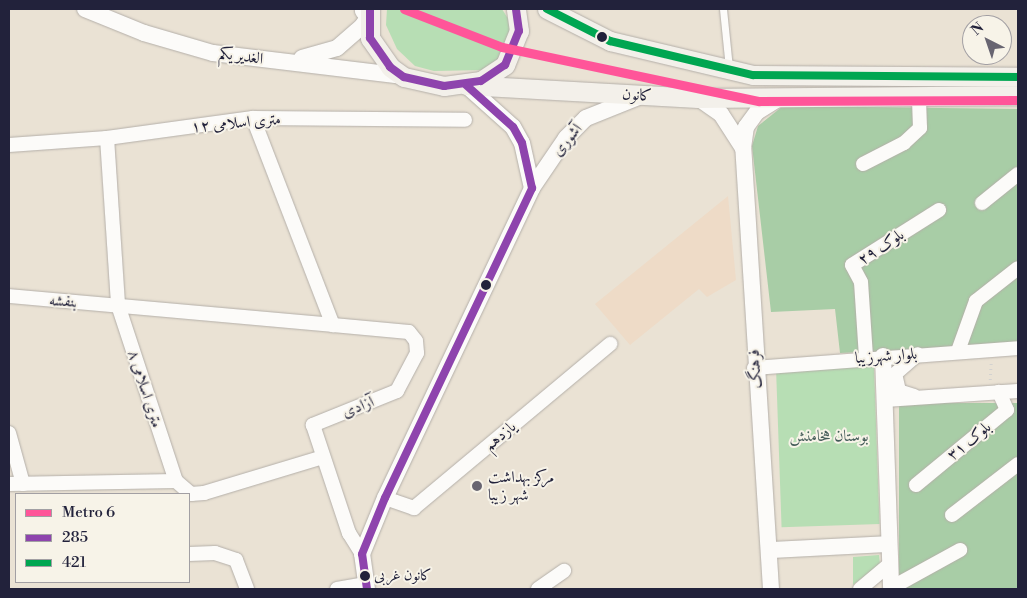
<!DOCTYPE html>
<html>
<head>
<meta charset="utf-8">
<style>
  body { margin:0 }
  #map { position:relative; width:1027px; height:598px; overflow:hidden; background:#eae2d4; font-family:"Libre Bodoni",Amiri,serif }
  div>[style] { position:absolute }
  [style*='--x'] { left:calc(var(--x)*1px); top:calc(var(--y)*1px); width:calc(var(--w)*1px); rotate:calc(var(--a)*1deg) }
  .built>* { inset:0; background:#eedbc7 }
  .green>* { inset:0; background:#b7deb4; transform-origin:0 0 }
  .forest>* { inset:0; background:#a8cda6; transform-origin:0 0 }
  .path>* { height:2.5px; margin-top:-1.25px; transform-origin:0; background:repeating-linear-gradient(90deg,#d3d2d0 0 1px,transparent 0 5px) }
  .roads { filter:drop-shadow(0 0 1px #b4afa9) drop-shadow(0 0 1px #b4afa9) }
  .service>* { height:7px; margin:-3.5px; padding:0 3.5px; transform-origin:3.5px; border-radius:3.5px; background:#fcfbf9 }
  .minor>* { height:14px; margin:-7px; padding:0 7px; transform-origin:7px; border-radius:7px; background:#fcfbf9 }
  .tertiary>* { height:16px; margin:-8px; padding:0 8px; transform-origin:8px; border-radius:8px; background:#fcfbf9 }
  .secondary>* { height:19px; margin:-9.5px; padding:0 9.5px; transform-origin:9.5px; border-radius:9.5px; background:#f3f0ea }
  .bus-1>* { height:8px; margin:-4px; padding:0 4px; transform-origin:4px; border-radius:4px; background:#8e44ad }
  .bus-2>* { height:8px; margin:-4px; padding:0 4px; transform-origin:4px; border-radius:4px; background:#00a651 }
  .metro-1>* { height:9px; margin:-4.5px; padding:0 4.5px; transform-origin:4.5px; border-radius:4.5px; background:#f59 }
  .dots>* { width:14px; height:14px; translate:-50% -50%; box-sizing:border-box; border:2px solid #f7f3e8; border-radius:50% }
  span { translate:-50% -50%; white-space:nowrap; text-align:center; line-height:1.15; -webkit-text-stroke:4px #f7f3e8; paint-order:stroke }
  .bus-label { font-size:15px; color:#22223b }
  .left { translate:0 -50%; text-align:left }
  .street-label { font-size:16px; color:#22223b }
  .park-label { font-size:16px; color:#425a57 }
  .poi-label { font-size:16px; color:#22223b }
  .frame { position:absolute; inset:0; border:10px solid #22223b; pointer-events:none }
  .legend { position:absolute; left:15px; top:493px; width:175px; height:90px; box-sizing:border-box; background:#f7f3e8; border:1px solid #a29fa3; margin:0; padding:6px 9px; list-style:none; font-size:15px; color:#22223b }
  .legend li { display:flex; align-items:center; gap:10px; height:25px }
  .legend b { width:25px; border:1px solid #a29fa3 }
  .north { position:absolute; left:962px; top:15px; width:50px; height:50px; box-sizing:border-box; background:#f7f3e8; border:1px solid #a29fa3; border-radius:50%; rotate:319deg; font-size:14px; font-weight:700; line-height:20px; text-align:center; color:#22223b }
  .north::after { content:''; display:block; margin:auto; width:18px; height:22px; background:#686571; clip-path:polygon(50% 0,100% 100%,50% 72%,0 100%) }
</style>
</head>
<body>
<div id="map">
  <div class="built">
    <div style="clip-path:polygon(728px 196px,736px 280px,707px 297px,699px 289px,630px 345px,595px 304px)"></div>
  </div>
  <div class="green">
    <div style="clip-path:polygon(387px 9px,502px 9px,512px 25px,501px 57px,485px 70px,434px 71px,415px 66px,397px 49px,386px 25px)"></div>
    <div style="left:874px;top:366px;width:158px;height:98px;rotate:88deg"></div>
    <div style="clip-path:polygon(879px 555px,880px 564px,853px 585px,853px 557px)"></div>
  </div>
  <div class="forest">
    <div style="clip-path:polygon(783px 106px,1018px 109px,1018px 345px,840px 353px,835px 309px,771px 312px,752px 146px,758px 126px)"></div>
    <div style="left:1018px;top:403px;width:186px;height:119px;rotate:90deg"></div>
  </div>
  <div class="path">
    <div style="--x:990;--y:380;--w:17;--a:-87"></div>
  </div>
  <div class="roads">
    <div class="service">
      <div style="--x:723;--y:9;--w:59;--a:84.2"></div>
    </div>
    <div class="minor">
      <div style="--x:253;--y:118;--w:222;--a:68.9"></div>
      <div style="--x:333;--y:325;--w:76;--a:5.3"></div>
      <div style="--x:409;--y:332;--w:11;--a:52"></div>
      <div style="--x:416;--y:341;--w:12;--a:85"></div>
      <div style="--x:417;--y:353;--w:43;--a:117.8"></div>
      <div style="--x:397;--y:391;--w:91;--a:158"></div>
      <div style="--x:313;--y:425;--w:114;--a:71.6"></div>
      <div style="--x:349;--y:533;--w:25;--a:58"></div>
      <div style="--x:107;--y:138;--w:167;--a:86.2"></div>
      <div style="--x:118;--y:305;--w:185;--a:71.8"></div>
      <div style="--x:176;--y:481;--w:20;--a:41"></div>
      <div style="--x:191;--y:494;--w:13;--a:-4"></div>
      <div style="--x:204;--y:493;--w:124;--a:-16.8"></div>
      <div style="--x:9;--y:145;--w:98;--a:-4.1"></div>
      <div style="--x:107;--y:138;--w:147;--a:-7.8"></div>
      <div style="--x:253;--y:118;--w:212;--a:0.5"></div>
      <div style="--x:863;--y:164;--w:46;--a:-27.1"></div>
      <div style="--x:904;--y:143;--w:22;--a:-43"></div>
      <div style="--x:920;--y:128;--w:32;--a:-92"></div>
      <div style="--x:982;--y:203;--w:46;--a:-38.9"></div>
      <div style="--x:9;--y:296;--w:325;--a:5.1"></div>
      <div style="--x:958;--y:351;--w:53;--a:-70.2"></div>
      <div style="--x:976;--y:301;--w:53;--a:-38.2"></div>
      <div style="--x:866;--y:357;--w:75;--a:-93.8"></div>
      <div style="--x:861;--y:282;--w:19;--a:-118"></div>
      <div style="--x:852;--y:265;--w:103;--a:-32.3"></div>
      <div style="--x:754;--y:368;--w:265;--a:-4.3"></div>
      <div style="--x:914;--y:396;--w:16;--a:-162"></div>
      <div style="--x:899;--y:391;--w:17;--a:-103"></div>
      <div style="--x:895;--y:374;--w:30;--a:-41"></div>
      <div style="--x:885;--y:400;--w:133;--a:-3.9"></div>
      <div style="--x:9;--y:433;--w:53;--a:74.6"></div>
      <div style="--x:9;--y:484;--w:167;--a:-1"></div>
      <div style="--x:916;--y:485;--w:118;--a:-39.5"></div>
      <div style="--x:1007;--y:410;--w:20;--a:-114"></div>
      <div style="--x:385;--y:498;--w:31;--a:19"></div>
      <div style="--x:414;--y:508;--w:256;--a:-39.9"></div>
      <div style="--x:952;--y:515;--w:83;--a:-37.7"></div>
      <div style="--x:189;--y:554;--w:26;--a:-2"></div>
      <div style="--x:215;--y:553;--w:22;--a:18"></div>
      <div style="--x:236;--y:560;--w:31;--a:69"></div>
      <div style="--x:891;--y:588;--w:79;--a:-28.8"></div>
      <div style="--x:337;--y:589;--w:28;--a:-10"></div>
      <div style="--x:538;--y:589;--w:32;--a:-35"></div>
      <div style="--x:860;--y:589;--w:38;--a:-40"></div>
    </div>
    <div class="tertiary">
      <div style="--x:85;--y:9;--w:64;--a:22.1"></div>
      <div style="--x:144;--y:33;--w:72;--a:16.2"></div>
      <div style="--x:213;--y:53;--w:192;--a:6.9"></div>
      <div style="--x:302;--y:58;--w:36;--a:-16"></div>
      <div style="--x:337;--y:48;--w:35;--a:-41"></div>
      <div style="--x:363;--y:25;--w:9;--a:-58"></div>
      <div style="--x:368;--y:17;--w:8;--a:-130"></div>
      <div style="--x:466;--y:85;--w:63;--a:41.8"></div>
      <div style="--x:513;--y:127;--w:18;--a:61"></div>
      <div style="--x:522;--y:143;--w:46;--a:77.5"></div>
      <div style="--x:698;--y:98;--w:28;--a:35"></div>
      <div style="--x:721;--y:114;--w:40;--a:57.1"></div>
      <div style="--x:883;--y:356;--w:233;--a:88"></div>
      <div style="--x:770;--y:550;--w:118;--a:-2.9"></div>
      <div style="--x:367;--y:589;--w:35;--a:-98"></div>
      <div style="--x:362;--y:554;--w:61;--a:-67.7"></div>
      <div style="--x:385;--y:498;--w:343;--a:-64.6"></div>
      <div style="--x:532;--y:188;--w:60;--a:-55.8"></div>
      <div style="--x:566;--y:138;--w:28;--a:-45"></div>
      <div style="--x:586;--y:118;--w:59;--a:-21.8"></div>
      <div style="--x:771;--y:589;--w:442;--a:-93.6"></div>
      <div style="--x:743;--y:148;--w:21;--a:-82"></div>
      <div style="--x:746;--y:127;--w:19;--a:-54"></div>
      <div style="--x:757;--y:112;--w:26;--a:-32"></div>
    </div>
    <div class="secondary">
      <div style="--x:370;--y:9;--w:29;--a:90"></div>
      <div style="--x:370;--y:38;--w:35;--a:55"></div>
      <div style="--x:390;--y:67;--w:17;--a:36"></div>
      <div style="--x:404;--y:77;--w:41;--a:12.7"></div>
      <div style="--x:444;--y:86;--w:37;--a:-8"></div>
      <div style="--x:481;--y:81;--w:29;--a:-34"></div>
      <div style="--x:505;--y:65;--w:37;--a:-68"></div>
      <div style="--x:519;--y:31;--w:22;--a:-98"></div>
      <div style="--x:547;--y:9;--w:71;--a:26.9"></div>
      <div style="--x:610;--y:41;--w:147;--a:13.4"></div>
      <div style="--x:753;--y:75;--w:265;--a:0.4"></div>
      <div style="--x:466;--y:85;--w:232;--a:3.2"></div>
      <div style="--x:698;--y:98;--w:320;--a:-0.5"></div>
    </div>
  </div>
  <div class="bus-1">
    <div style="--x:370;--y:9;--w:29;--a:90"></div>
    <div style="--x:370;--y:38;--w:35;--a:55"></div>
    <div style="--x:390;--y:67;--w:17;--a:36"></div>
    <div style="--x:404;--y:77;--w:41;--a:12.7"></div>
    <div style="--x:444;--y:86;--w:37;--a:-8"></div>
    <div style="--x:481;--y:81;--w:29;--a:-34"></div>
    <div style="--x:505;--y:65;--w:37;--a:-68"></div>
    <div style="--x:519;--y:31;--w:22;--a:-98"></div>
    <div style="--x:367;--y:589;--w:35;--a:-98"></div>
    <div style="--x:362;--y:554;--w:61;--a:-67.7"></div>
    <div style="--x:385;--y:498;--w:343;--a:-64.6"></div>
    <div style="--x:532;--y:188;--w:46;--a:-102.5"></div>
    <div style="--x:522;--y:143;--w:18;--a:-119"></div>
    <div style="--x:513;--y:127;--w:63;--a:-138.2"></div>
  </div>
  <div class="bus-2">
    <div style="--x:547;--y:9;--w:71;--a:26.9"></div>
    <div style="--x:610;--y:41;--w:147;--a:13.4"></div>
    <div style="--x:753;--y:75;--w:265;--a:0.4"></div>
  </div>
  <div class="metro-1">
    <div style="--x:404;--y:9;--w:105;--a:21.2"></div>
    <div style="--x:502;--y:47;--w:263;--a:11.9"></div>
    <div style="--x:759;--y:101;--w:259;--a:-0.2"></div>
  </div>
  <div class="dots">
    <div style="left:602px;top:37px;background:#22223b"></div>
    <div style="left:486px;top:285px;background:#22223b"></div>
    <div style="left:477px;top:486px;background:#686571"></div>
    <div style="left:365px;top:576px;background:#22223b"></div>
  </div>
  <div class="bus-label">
    <span class="left" style="left:374px;top:576px">کانون غربی</span>
  </div>
  <div class="street-label">
    <span style="left:241px;top:56px;rotate:8deg">الغدیر یکم</span>
    <span style="left:637px;top:95px;rotate:4deg">کانون</span>
    <span style="left:236px;top:123px;rotate:-5deg">۱۲ متری اسلامی</span>
    <span style="left:567px;top:140px;rotate:-50deg">آشوری</span>
    <span style="left:881px;top:247px;rotate:-33deg">بلوک ۲۹</span>
    <span style="left:63px;top:301px;rotate:4deg">بنفشه</span>
    <span style="left:886px;top:356px;rotate:-4deg">بلوار شهرزیبا</span>
    <span style="left:755px;top:369px;rotate:-94deg">فرهنگ</span>
    <span style="left:145px;top:389px;rotate:72deg">۸ متری اسلامی</span>
    <span style="left:358px;top:407px;rotate:-22deg">آزادی</span>
    <span style="left:500px;top:436px;rotate:-40deg">یازدهم</span>
    <span style="left:969px;top:441px;rotate:-39deg">بلوک ۳۱</span>
  </div>
  <div class="park-label">
    <span style="left:829px;top:436px">بوستان هخامنش</span>
  </div>
  <div class="poi-label">
    <span class="left" style="left:488px;top:486px">مرکز بهداشت<br>شهر زیبا</span>
  </div>
  <div class="frame"></div>
  <ul class="legend">
  <li><b style="height:6px;background:#f59"></b>Metro 6</li>
  <li><b style="height:6px;background:#8e44ad"></b>285</li>
  <li><b style="height:6px;background:#00a651"></b>421</li>
  </ul>
  <div class="north">N</div>
</div>
</body>
</html>
